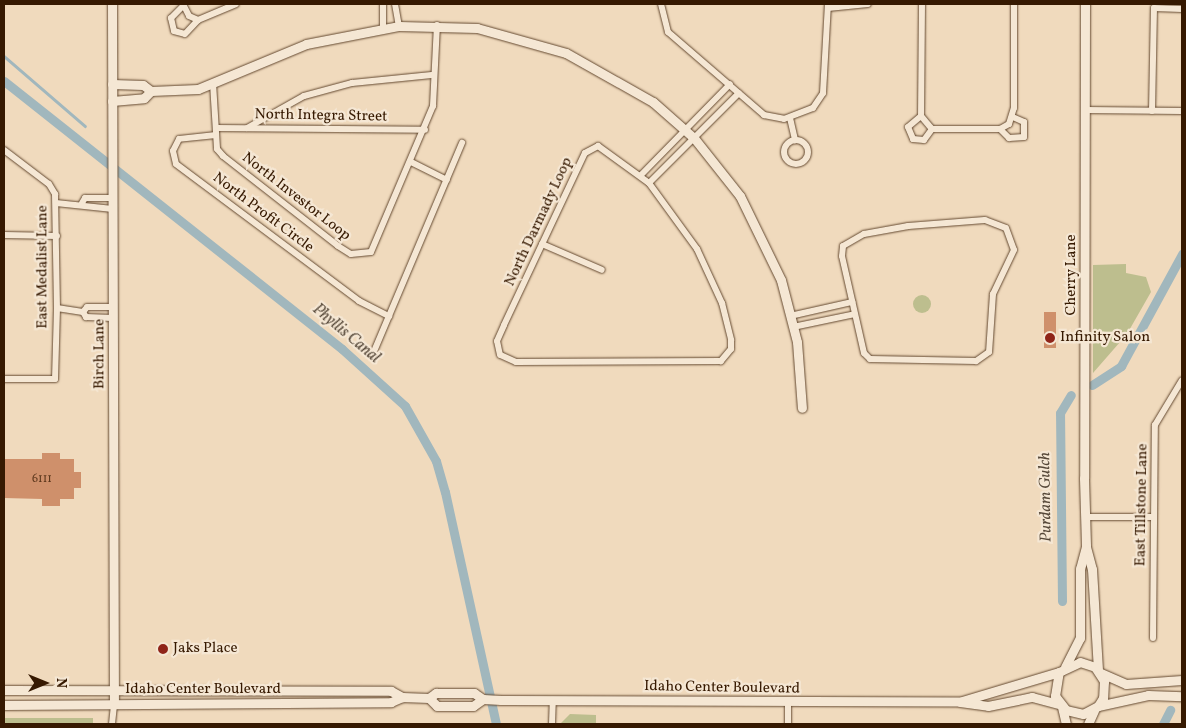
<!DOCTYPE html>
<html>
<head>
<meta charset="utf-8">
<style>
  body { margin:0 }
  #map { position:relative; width:1186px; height:728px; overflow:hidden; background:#f0dabd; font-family:Vollkorn,serif }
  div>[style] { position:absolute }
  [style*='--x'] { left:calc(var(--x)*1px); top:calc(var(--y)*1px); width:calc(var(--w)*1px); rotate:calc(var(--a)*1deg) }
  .green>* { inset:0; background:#bdbe8e; transform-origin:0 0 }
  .round { border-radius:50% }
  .stream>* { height:2.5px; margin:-1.25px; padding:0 1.25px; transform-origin:1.25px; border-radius:1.25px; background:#a1b7bd }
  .canal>* { height:9px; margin:-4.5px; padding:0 4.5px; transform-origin:4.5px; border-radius:4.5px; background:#a1b7bd }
  .building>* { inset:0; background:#cf906b; transform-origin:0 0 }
  .roads { filter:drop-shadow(0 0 1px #644930) drop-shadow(0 0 1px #644930) }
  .street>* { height:6px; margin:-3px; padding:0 3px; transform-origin:3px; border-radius:3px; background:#f5e7d4 }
  .street>.ring { margin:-3px; padding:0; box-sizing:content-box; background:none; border:6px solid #f5e7d4; border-radius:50% }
  .secondary>* { height:9px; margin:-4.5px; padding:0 4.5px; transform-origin:4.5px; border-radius:4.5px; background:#f5e7d4 }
  .dots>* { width:14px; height:14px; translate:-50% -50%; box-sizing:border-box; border:2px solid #f5e7d4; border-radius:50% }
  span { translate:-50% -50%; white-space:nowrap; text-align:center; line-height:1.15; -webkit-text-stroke:4.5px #f5e7d4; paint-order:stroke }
  .number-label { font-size:12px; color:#5c371c }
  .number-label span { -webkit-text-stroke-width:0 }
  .street-label { font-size:15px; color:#361901 }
  .poi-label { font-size:15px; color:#361901 }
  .left { translate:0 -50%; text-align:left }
  .water-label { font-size:16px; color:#564839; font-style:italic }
  .frame { position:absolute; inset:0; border:5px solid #361901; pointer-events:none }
  .north { position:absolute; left:20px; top:658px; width:50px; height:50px; -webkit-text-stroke:4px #f5e7d4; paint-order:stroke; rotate:90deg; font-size:14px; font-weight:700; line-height:20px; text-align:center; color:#361901 }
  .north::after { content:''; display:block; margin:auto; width:18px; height:22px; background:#361901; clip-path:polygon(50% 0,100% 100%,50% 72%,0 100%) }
</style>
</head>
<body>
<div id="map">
  <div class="green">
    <div style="clip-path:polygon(1126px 264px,1126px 273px,1146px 277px,1151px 292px,1127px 334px,1093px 373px,1093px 265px)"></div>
    <div class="round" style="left:913px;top:295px;width:18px;height:18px"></div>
    <div style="clip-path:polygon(570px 714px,596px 715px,596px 724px,560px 724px)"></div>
    <div style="left:4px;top:718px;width:89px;height:6px"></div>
  </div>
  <div class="stream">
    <div style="--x:4;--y:56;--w:107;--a:40.8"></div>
  </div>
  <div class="canal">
    <div style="--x:4;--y:81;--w:431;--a:38.4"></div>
    <div style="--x:342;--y:349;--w:85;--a:42.1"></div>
    <div style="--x:405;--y:406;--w:63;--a:60.6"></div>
    <div style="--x:436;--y:461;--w:32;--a:74"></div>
    <div style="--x:445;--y:492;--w:238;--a:77.6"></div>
    <div style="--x:1092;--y:385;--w:35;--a:-33"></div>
    <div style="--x:1121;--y:366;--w:128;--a:-61.4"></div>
    <div style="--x:1062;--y:601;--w:188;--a:-90.6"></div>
    <div style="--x:1060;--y:413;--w:21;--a:-59"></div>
    <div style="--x:1163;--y:724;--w:16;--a:-63"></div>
  </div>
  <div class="building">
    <div style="left:1044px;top:312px;width:12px;height:36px"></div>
    <div style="clip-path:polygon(42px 453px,60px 453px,60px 459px,74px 459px,74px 472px,81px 472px,81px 488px,74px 488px,74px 499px,60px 499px,60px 506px,42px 506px,42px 499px,4px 498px,4px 459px,42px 459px)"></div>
  </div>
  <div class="roads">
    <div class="street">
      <div style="--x:183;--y:4;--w:13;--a:63"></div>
      <div style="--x:189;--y:16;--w:10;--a:24"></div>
      <div style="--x:395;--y:4;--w:22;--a:80"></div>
      <div style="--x:661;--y:4;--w:29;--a:76"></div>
      <div style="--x:668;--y:32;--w:127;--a:40.8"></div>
      <div style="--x:764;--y:115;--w:20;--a:11"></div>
      <div style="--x:784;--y:119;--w:31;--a:-21"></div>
      <div style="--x:813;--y:108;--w:18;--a:-56"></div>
      <div style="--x:823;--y:93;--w:89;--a:-86.8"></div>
      <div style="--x:922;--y:4;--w:112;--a:90.5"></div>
      <div style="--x:921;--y:116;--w:17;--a:50"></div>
      <div style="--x:932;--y:129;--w:68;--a:0"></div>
      <div style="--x:1000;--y:129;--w:10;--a:-29"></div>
      <div style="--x:1009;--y:124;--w:17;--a:-73"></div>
      <div style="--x:1014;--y:108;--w:104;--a:-90"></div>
      <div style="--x:183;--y:6;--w:17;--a:135"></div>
      <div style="--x:171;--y:18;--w:13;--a:77"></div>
      <div style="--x:174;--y:31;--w:11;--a:15"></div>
      <div style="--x:185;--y:34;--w:19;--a:-47"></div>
      <div style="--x:828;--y:8;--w:40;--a:-5.7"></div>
      <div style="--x:198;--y:20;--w:41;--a:-22.8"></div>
      <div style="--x:383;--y:27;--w:23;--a:-90"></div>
      <div style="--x:213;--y:83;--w:66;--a:86.5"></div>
      <div style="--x:217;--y:149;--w:9;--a:49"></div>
      <div style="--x:223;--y:156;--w:146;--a:38"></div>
      <div style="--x:338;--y:246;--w:15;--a:32"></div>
      <div style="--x:351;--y:254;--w:20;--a:-6"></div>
      <div style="--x:371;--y:252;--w:159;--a:-67"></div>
      <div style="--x:433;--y:106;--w:81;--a:-87.2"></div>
      <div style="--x:1086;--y:110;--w:96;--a:0.6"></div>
      <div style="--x:1152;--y:111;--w:103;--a:-88.9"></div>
      <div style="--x:1154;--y:8;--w:28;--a:2"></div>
      <div style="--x:921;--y:116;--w:17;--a:140"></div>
      <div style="--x:908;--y:127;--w:13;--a:67"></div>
      <div style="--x:913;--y:139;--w:11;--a:5"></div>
      <div style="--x:924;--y:140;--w:14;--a:-54"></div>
      <div style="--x:790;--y:118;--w:23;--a:77"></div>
      <div style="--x:216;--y:128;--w:209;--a:0.5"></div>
      <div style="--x:247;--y:128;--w:65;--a:-29.3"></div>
      <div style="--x:304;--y:96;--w:50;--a:-15.2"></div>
      <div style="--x:352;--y:83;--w:80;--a:-5.7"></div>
      <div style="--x:1000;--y:129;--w:13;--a:45"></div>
      <div style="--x:1009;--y:138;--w:15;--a:-4"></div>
      <div style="--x:1024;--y:137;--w:15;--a:-90"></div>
      <div style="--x:1024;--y:122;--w:12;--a:-156"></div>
      <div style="--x:216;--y:135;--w:37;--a:174"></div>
      <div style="--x:179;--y:139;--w:13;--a:117"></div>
      <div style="--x:173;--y:151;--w:13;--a:77"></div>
      <div style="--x:176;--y:164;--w:229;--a:36.8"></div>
      <div style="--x:359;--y:301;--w:34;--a:27"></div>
      <div class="ring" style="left:784px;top:140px;width:18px;height:18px"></div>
      <div style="--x:598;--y:146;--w:63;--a:36"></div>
      <div style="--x:649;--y:183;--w:82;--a:54"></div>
      <div style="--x:697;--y:249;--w:60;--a:65.2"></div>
      <div style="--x:722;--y:303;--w:38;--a:76"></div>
      <div style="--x:731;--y:340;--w:9;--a:90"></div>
      <div style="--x:731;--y:349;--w:16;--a:130"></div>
      <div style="--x:721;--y:361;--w:205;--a:179.7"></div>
      <div style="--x:516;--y:362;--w:17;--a:-156"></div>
      <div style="--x:500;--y:355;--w:14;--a:-102"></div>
      <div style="--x:497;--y:341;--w:17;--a:-66"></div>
      <div style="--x:504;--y:325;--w:190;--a:-64.8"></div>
      <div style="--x:585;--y:153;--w:15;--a:-28"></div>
      <div style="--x:4;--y:150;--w:56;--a:37.1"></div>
      <div style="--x:49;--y:184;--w:12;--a:59"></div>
      <div style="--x:55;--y:194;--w:114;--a:89"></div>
      <div style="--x:57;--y:308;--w:71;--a:91.6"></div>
      <div style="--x:55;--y:379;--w:51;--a:180"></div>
      <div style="--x:411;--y:162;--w:40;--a:26.6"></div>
      <div style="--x:641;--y:175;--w:127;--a:-45.6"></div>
      <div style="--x:649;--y:183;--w:127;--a:-45"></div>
      <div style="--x:56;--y:203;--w:57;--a:6"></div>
      <div style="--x:82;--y:203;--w:6;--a:-59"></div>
      <div style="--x:85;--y:198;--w:28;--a:0"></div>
      <div style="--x:985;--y:220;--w:22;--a:21"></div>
      <div style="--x:1006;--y:228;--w:23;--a:70"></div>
      <div style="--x:1014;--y:250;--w:49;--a:115.5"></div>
      <div style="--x:993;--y:294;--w:58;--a:93.9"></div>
      <div style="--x:989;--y:352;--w:16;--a:145"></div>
      <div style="--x:976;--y:361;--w:106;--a:-178.9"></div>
      <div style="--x:870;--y:359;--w:8;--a:-135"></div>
      <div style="--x:864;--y:353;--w:99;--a:-102.8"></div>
      <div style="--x:842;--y:256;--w:10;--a:-84"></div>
      <div style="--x:843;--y:246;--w:24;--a:-30"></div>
      <div style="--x:864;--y:234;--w:45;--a:-10.3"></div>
      <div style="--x:908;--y:226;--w:77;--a:-4.5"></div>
      <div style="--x:4;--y:235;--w:53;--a:1.1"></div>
      <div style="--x:542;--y:244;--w:65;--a:23.4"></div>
      <div style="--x:57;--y:308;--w:26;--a:9"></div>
      <div style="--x:83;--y:312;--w:6;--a:59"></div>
      <div style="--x:86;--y:317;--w:27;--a:2"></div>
      <div style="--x:83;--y:312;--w:6;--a:-51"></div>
      <div style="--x:87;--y:307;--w:26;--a:0"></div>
      <div style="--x:790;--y:316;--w:64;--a:-12.7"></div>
      <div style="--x:793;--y:327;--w:63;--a:-11.8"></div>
      <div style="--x:375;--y:349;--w:224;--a:-67.1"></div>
      <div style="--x:1085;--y:517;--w:69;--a:0"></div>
      <div style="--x:1153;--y:638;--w:213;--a:-89.5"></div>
      <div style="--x:1155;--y:425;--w:52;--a:-59"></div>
      <div style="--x:112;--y:724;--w:20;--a:-84"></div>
      <div style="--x:552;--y:724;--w:24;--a:-88"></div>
      <div style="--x:788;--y:724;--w:21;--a:-90"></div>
    </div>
    <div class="secondary">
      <div style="--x:112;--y:4;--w:700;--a:89.84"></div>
      <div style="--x:1085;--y:4;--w:474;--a:90.1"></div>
      <div style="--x:1084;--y:478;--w:69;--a:88.3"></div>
      <div style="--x:1086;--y:547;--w:23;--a:75"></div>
      <div style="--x:1092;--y:569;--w:101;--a:86.6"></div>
      <div style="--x:112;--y:84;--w:31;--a:2"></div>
      <div style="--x:143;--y:85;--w:10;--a:37"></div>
      <div style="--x:151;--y:91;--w:47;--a:-2.4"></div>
      <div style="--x:198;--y:89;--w:117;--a:-22.6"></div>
      <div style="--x:306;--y:44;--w:95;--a:-11"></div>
      <div style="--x:399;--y:26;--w:78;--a:1.5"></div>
      <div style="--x:477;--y:28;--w:92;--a:15.7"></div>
      <div style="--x:566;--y:53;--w:100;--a:29.4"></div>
      <div style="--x:653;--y:102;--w:55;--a:41.3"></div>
      <div style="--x:694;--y:138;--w:74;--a:51.6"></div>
      <div style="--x:740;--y:196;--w:93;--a:64"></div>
      <div style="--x:781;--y:280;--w:64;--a:75.5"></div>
      <div style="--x:797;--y:342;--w:66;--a:85.7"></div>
      <div style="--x:112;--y:101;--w:32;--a:-5"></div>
      <div style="--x:144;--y:98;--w:10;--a:-45"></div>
      <div style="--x:1065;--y:667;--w:33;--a:-63"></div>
      <div style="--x:1080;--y:638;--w:69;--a:-90"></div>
      <div style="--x:1080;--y:569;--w:23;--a:-75"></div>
      <div style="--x:1101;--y:673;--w:27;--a:24"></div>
      <div style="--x:1126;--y:684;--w:56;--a:-4.1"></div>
      <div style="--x:4;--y:690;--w:387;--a:0.1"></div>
      <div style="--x:391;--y:691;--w:13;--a:29"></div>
      <div style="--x:402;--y:697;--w:27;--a:2"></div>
      <div style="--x:429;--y:698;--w:9;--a:-36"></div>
      <div style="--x:436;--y:693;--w:38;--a:0"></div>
      <div style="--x:474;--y:693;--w:11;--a:34"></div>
      <div style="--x:483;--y:699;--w:18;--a:3"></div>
      <div style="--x:501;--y:700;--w:459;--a:0.2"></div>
      <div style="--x:960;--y:702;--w:28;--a:8"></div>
      <div style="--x:988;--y:706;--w:45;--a:-11.6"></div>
      <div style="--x:1032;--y:697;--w:28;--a:15"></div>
      <div style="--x:429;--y:698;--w:11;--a:45"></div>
      <div style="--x:437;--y:706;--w:36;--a:0"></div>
      <div style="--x:473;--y:706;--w:12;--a:-35"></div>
      <div style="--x:962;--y:701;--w:101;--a:-16.6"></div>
      <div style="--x:1059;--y:672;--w:23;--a:-25"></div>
      <div style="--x:1080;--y:662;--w:16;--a:18"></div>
      <div style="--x:1095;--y:667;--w:17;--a:57"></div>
      <div style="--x:1104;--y:681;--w:17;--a:93"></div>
      <div style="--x:1103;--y:698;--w:9;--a:122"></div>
      <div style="--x:1098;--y:706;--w:17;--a:152"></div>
      <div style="--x:1083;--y:714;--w:17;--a:-167"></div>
      <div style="--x:1066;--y:710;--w:18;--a:-128"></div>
      <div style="--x:1055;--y:696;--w:24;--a:-81"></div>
      <div style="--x:4;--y:705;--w:387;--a:-0.4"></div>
      <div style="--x:391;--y:702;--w:12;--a:-24"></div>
      <div style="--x:1098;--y:706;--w:51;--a:-12.4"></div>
      <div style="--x:1148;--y:695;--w:34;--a:2"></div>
      <div style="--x:1062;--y:707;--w:17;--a:77"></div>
      <div style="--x:1088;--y:724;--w:17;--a:-66"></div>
    </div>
  </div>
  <div class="dots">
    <div style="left:1050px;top:338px;background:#8f2418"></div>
    <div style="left:163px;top:649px;background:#8f2418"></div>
  </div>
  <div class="number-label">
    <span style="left:42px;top:480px">6111</span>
  </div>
  <div class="street-label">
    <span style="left:321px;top:116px;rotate:1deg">North Integra Street</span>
    <span style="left:296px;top:197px;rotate:38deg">North Investor Loop</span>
    <span style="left:263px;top:213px;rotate:37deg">North Profit Circle</span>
    <span style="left:539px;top:222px;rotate:-65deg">North Darmady Loop</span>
    <span style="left:43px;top:267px;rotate:-90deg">East Medalist Lane</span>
    <span style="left:1072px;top:275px;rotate:-90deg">Cherry Lane</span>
    <span style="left:100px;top:354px;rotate:-90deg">Birch Lane</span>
    <span style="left:1142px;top:505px;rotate:-89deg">East Tillstone Lane</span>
    <span style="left:722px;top:688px;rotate:1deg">Idaho Center Boulevard</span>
    <span style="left:203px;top:690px">Idaho Center Boulevard</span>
  </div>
  <div class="poi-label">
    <span class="left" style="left:1060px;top:338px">Infinity Salon</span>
    <span class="left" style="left:173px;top:649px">Jaks Place</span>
  </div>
  <div class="water-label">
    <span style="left:346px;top:334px;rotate:40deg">Phyllis Canal</span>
    <span style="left:1046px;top:497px;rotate:-91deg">Purdam Gulch</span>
  </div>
  <div class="frame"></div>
  <div class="north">N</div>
</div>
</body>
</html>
